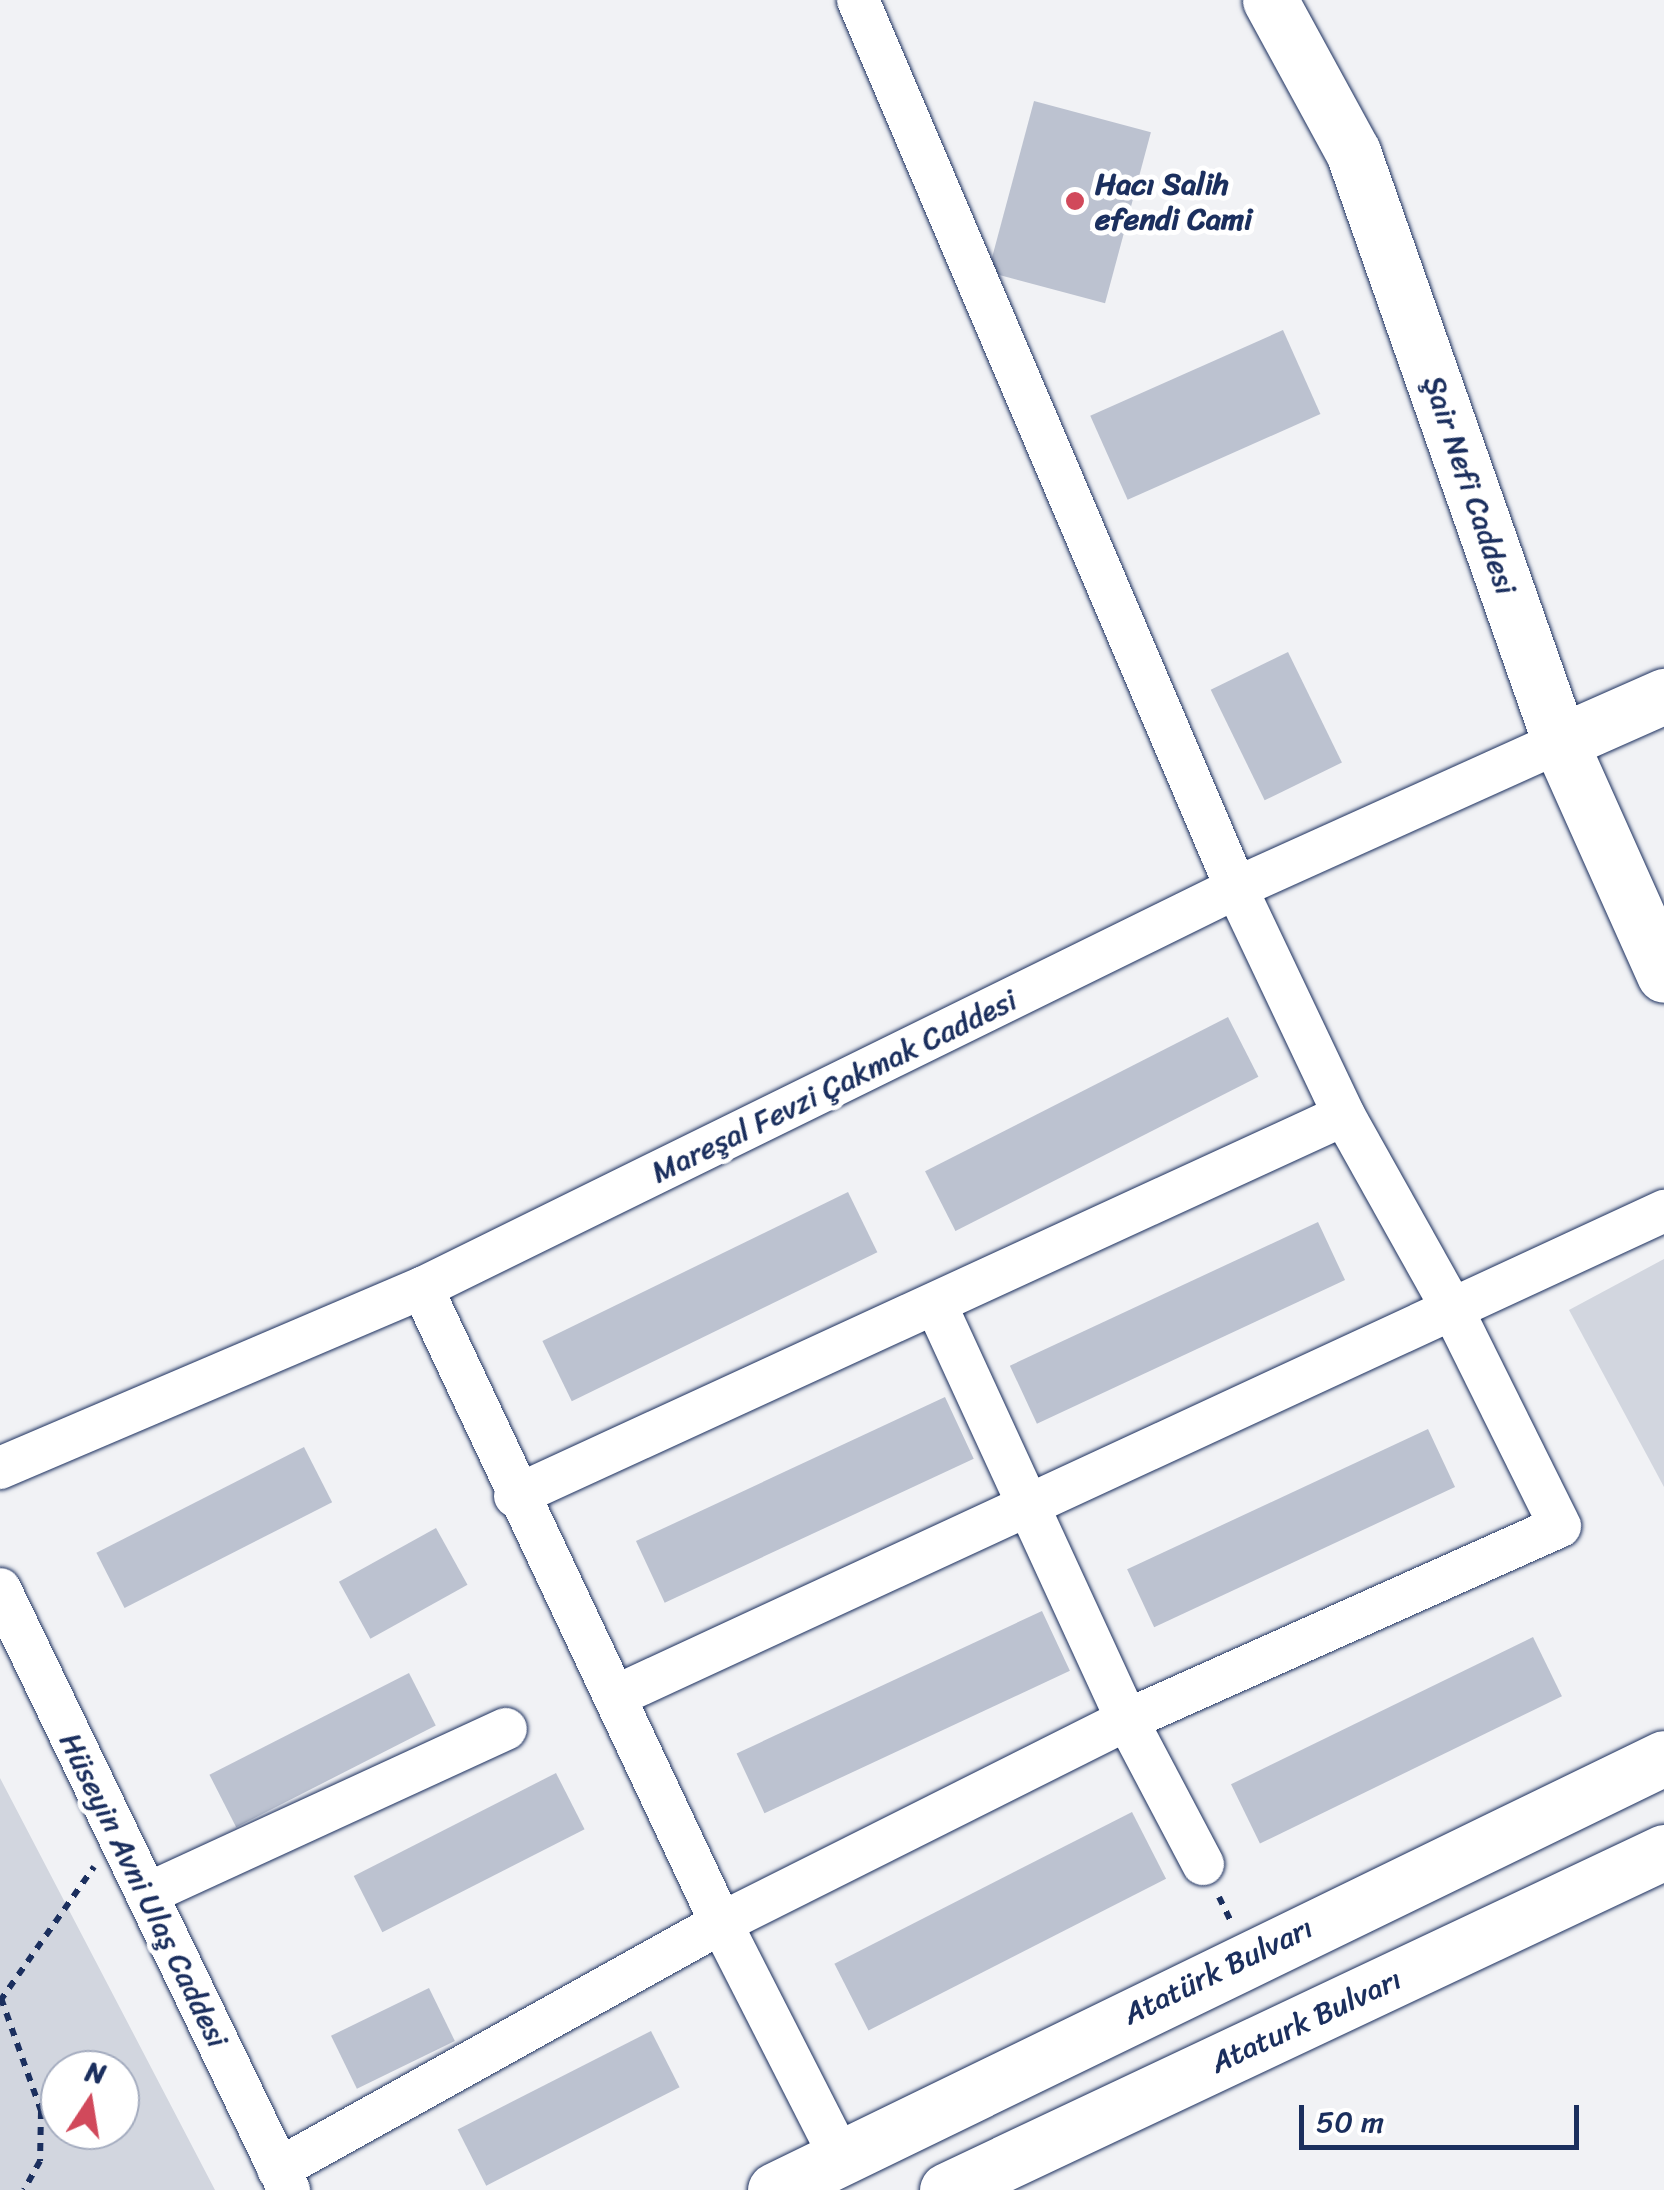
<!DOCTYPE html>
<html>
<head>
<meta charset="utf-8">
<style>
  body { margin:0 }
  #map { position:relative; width:1664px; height:2190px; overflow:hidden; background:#f1f2f5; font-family:Sriracha,sans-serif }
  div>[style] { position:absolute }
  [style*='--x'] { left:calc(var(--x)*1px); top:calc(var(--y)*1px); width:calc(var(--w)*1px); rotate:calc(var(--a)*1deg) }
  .green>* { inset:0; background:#d2d6df }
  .building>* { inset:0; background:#bcc2d0; transform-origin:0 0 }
  .path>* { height:6px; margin-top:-3px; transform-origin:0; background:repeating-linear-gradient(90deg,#1b2f5e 0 8px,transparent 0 16px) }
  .roads { filter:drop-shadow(0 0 2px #1b2f5e) drop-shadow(0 0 2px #1b2f5e) }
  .street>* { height:42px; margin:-21px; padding:0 21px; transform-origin:21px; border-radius:21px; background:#fff }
  .secondary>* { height:55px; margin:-27.5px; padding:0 27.5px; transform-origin:27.5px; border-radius:27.5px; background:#fff }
  .dots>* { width:28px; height:28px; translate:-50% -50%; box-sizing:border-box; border:5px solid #fff; border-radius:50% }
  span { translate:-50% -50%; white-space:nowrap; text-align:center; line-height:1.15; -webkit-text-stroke:10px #fff; paint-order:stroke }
  .poi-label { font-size:30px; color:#1b2f5e; font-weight:700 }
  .left { translate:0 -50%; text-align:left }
  .street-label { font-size:30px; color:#1b2f5e }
  .north { position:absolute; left:40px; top:2050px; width:100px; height:100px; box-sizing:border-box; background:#fff; border:2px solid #a4acbf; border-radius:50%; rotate:12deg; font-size:28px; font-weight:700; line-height:40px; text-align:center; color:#1b2f5e }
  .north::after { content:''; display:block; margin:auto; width:35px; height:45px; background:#d1495b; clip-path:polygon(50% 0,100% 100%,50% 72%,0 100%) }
  .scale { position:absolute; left:1299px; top:2105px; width:280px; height:45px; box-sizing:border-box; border:5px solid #1b2f5e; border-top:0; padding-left:12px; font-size:30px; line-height:35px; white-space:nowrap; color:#1b2f5e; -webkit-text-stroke:8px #fff; paint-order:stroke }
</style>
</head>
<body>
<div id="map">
  <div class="green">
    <div style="clip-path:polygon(1664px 1259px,1664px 1487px,1569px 1310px)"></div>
    <div style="clip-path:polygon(evenodd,0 1778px,215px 2190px,0 2190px,0 1778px,120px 2070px,120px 2130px,60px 2130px,60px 2070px,120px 2070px)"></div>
  </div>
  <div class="building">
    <div style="left:1034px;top:101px;width:121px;height:177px;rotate:15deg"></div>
    <div style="left:1283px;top:330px;width:92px;height:211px;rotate:66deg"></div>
    <div style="left:1288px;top:652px;width:123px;height:86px;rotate:64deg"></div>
    <div style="left:1228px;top:1017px;width:67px;height:340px;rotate:63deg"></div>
    <div style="left:848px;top:1192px;width:67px;height:340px;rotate:64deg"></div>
    <div style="left:1318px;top:1222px;width:64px;height:340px;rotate:65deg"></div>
    <div style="left:945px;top:1397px;width:68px;height:341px;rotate:65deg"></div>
    <div style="left:1428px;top:1429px;width:64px;height:332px;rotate:65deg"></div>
    <div style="left:304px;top:1447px;width:62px;height:233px;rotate:63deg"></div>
    <div style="left:436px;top:1528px;width:65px;height:111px;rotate:61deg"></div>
    <div style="left:1042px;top:1611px;width:66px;height:337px;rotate:65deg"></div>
    <div style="left:1533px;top:1637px;width:66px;height:336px;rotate:64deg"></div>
    <div style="left:409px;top:1673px;width:59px;height:224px;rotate:63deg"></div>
    <div style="left:556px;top:1773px;width:63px;height:227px;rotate:63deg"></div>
    <div style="left:1132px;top:1812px;width:75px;height:334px;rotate:63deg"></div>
    <div style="left:429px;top:1988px;width:59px;height:109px;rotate:64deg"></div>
    <div style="left:651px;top:2031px;width:63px;height:217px;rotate:63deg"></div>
  </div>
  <div class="path">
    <div style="--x:1219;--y:1897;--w:28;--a:64"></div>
    <div style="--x:1;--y:1998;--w:120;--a:70.5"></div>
    <div style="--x:41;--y:2111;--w:50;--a:91.1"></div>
    <div style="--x:40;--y:2161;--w:33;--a:119"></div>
    <div style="--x:0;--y:2001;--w:164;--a:-55"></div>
  </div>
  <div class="roads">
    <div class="street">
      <div style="--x:422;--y:1288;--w:702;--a:64.79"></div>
      <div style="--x:721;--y:1923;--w:265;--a:63"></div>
      <div style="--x:936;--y:1305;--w:457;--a:65.3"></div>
      <div style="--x:1127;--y:1720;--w:163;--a:62.2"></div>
      <div style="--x:0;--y:1468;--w:459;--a:-23.1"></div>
      <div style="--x:422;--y:1288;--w:907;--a:-26.17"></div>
      <div style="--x:1236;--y:888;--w:355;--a:-24.3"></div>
      <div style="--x:515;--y:1496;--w:912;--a:-24.68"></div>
      <div style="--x:0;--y:1589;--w:667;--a:64.32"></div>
      <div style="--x:618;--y:1695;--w:1153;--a:-24.83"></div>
      <div style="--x:147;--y:1894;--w:395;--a:-24.7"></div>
      <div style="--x:278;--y:2169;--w:507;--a:-29.04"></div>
      <div style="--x:721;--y:1923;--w:454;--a:-26.6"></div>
      <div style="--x:1127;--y:1720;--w:474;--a:-24.1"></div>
      <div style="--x:1560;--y:1526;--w:239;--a:-116.4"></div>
      <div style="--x:1454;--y:1312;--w:226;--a:-119.2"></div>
      <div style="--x:1344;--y:1115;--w:251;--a:-115.4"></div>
      <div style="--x:1236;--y:888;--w:965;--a:-113.06"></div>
    </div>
    <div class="secondary">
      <div style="--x:1270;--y:0;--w:173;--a:61.4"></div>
      <div style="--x:1353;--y:152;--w:625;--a:70.67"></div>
      <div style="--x:1560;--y:742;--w:255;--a:65.9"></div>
      <div style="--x:1560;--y:742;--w:114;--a:-23.9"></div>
      <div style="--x:775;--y:2190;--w:988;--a:-25.92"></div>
      <div style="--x:947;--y:2190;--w:793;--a:-25.24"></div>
    </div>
  </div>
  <div class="dots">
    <div style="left:1075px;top:201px;background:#d1495b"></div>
  </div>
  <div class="poi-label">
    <span class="left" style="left:1095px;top:201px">Hacı Salih<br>efendi Cami</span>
  </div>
  <div class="street-label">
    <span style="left:1470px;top:485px;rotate:71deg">Şair Nefi Caddesi</span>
    <span style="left:834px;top:1086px;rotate:-26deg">Mareşal Fevzi Çakmak Caddesi</span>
    <span style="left:144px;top:1890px;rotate:64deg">Hüseyin Avni Ulaş Caddesi</span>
    <span style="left:1218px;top:1971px;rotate:-26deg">Atatürk Bulvarı</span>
    <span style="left:1306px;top:2021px;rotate:-25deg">Ataturk Bulvarı</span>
  </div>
  <div class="north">N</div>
  <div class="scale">50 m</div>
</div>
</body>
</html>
